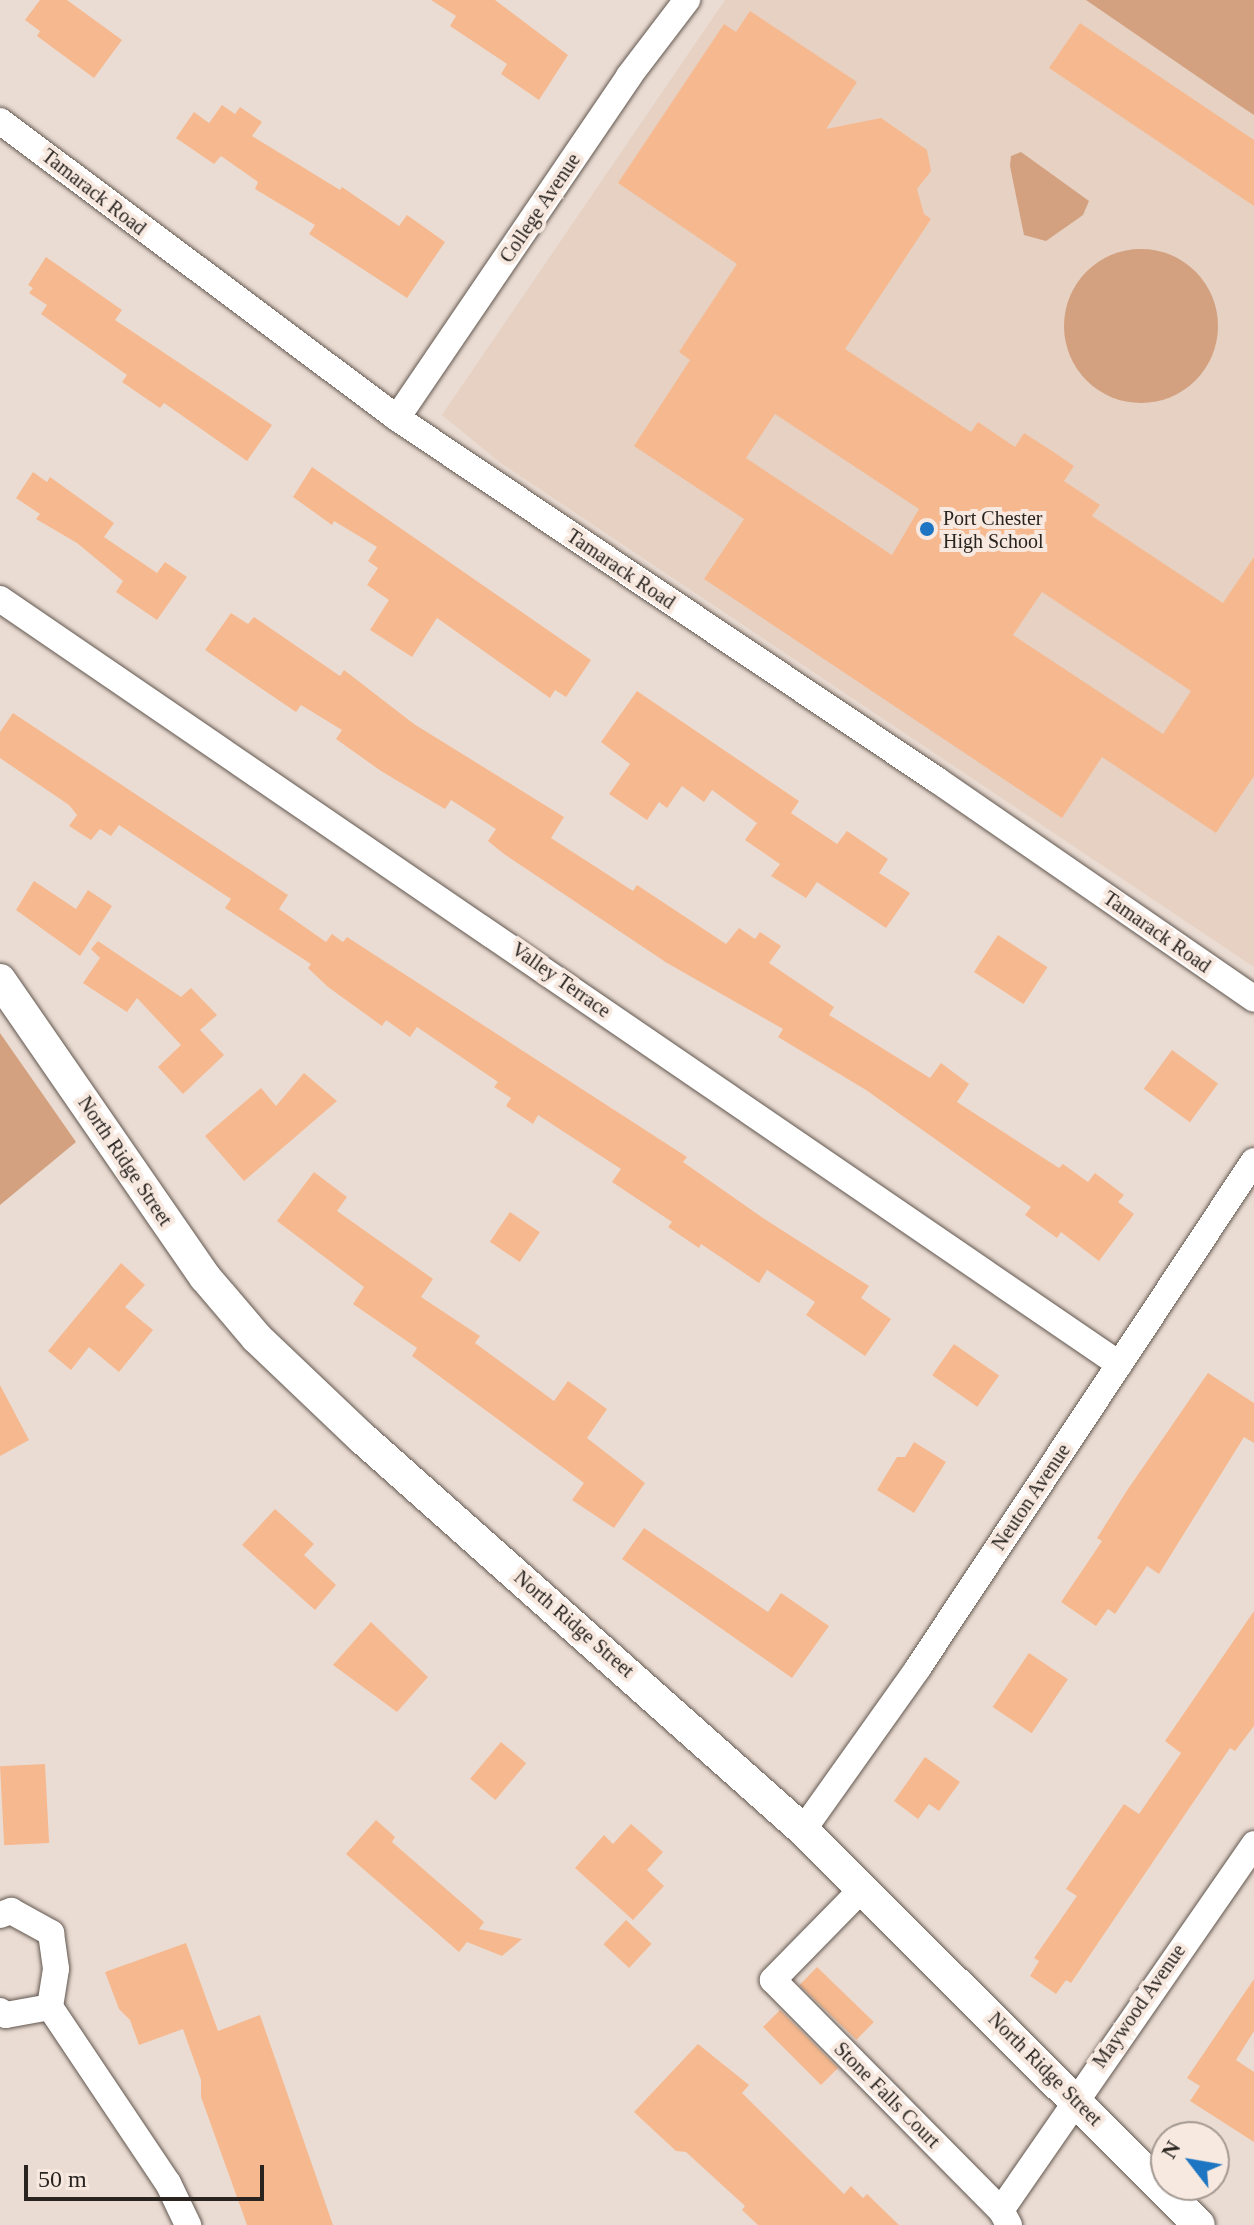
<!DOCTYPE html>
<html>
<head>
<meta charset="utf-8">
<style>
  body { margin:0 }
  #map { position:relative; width:1254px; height:2225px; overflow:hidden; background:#eadcd3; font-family:"Times New Roman",serif }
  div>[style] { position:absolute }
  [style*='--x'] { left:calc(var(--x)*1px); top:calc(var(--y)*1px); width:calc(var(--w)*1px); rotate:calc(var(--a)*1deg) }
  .built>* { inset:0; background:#e6d1c3 }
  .green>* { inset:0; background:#d3a17f }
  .round { border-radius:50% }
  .building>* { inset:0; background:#f6b98f; transform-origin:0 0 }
  .roads { filter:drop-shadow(0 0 2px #62574f) drop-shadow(0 0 2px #62574f) }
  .minor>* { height:26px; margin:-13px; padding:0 13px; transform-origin:13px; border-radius:13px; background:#fff }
  .tertiary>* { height:32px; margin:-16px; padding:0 16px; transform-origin:16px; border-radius:16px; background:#fff }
  .dots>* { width:22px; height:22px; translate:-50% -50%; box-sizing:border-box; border:4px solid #f7e9e0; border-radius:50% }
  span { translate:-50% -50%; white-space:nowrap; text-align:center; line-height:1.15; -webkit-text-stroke:8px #f7e9e0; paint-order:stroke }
  .street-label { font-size:20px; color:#292420 }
  .poi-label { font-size:20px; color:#292420 }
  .left { translate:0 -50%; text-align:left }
  .north { position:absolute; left:1150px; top:2121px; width:80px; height:80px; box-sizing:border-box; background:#f7e9e0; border:2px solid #a59a93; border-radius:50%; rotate:301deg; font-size:22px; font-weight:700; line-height:32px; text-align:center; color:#292420 }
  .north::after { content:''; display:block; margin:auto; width:28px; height:36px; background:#1e75c2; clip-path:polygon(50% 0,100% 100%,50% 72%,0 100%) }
  .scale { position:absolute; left:24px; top:2165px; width:240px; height:36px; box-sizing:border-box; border:4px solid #292420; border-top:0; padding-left:10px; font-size:24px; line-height:28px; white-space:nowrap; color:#292420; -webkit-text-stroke:6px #f7e9e0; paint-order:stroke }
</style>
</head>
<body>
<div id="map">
  <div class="built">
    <div style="clip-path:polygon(725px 0,1254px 0,1254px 967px,498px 461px,442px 415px)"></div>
  </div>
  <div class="green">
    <div style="clip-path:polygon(1086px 0,1254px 0,1254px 115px,1236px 103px)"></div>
    <div style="clip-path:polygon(1021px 152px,1089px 201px,1083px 215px,1046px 241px,1024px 235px,1010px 166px,1011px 156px)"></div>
    <div class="round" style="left:1064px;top:249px;width:154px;height:154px"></div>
    <div style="clip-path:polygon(0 1033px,76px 1142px,0 1205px)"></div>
  </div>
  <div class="building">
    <div style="clip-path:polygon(40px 0,67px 0,122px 40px,94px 78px,37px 36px,40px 31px,25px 20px)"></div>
    <div style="clip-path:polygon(431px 0,495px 0,568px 55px,539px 100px,501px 74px,507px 64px,450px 26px,456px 16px)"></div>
    <div style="clip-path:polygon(evenodd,750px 11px,857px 82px,826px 129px,881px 118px,927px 150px,931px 171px,917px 189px,924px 214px,931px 219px,845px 349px,971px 432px,978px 422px,1015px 447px,1024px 433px,1055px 453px,1074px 466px,1064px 481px,1100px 505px,1092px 516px,1223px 603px,1254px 557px,1254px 776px,1216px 833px,1102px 757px,1062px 818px,704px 579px,744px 519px,634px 446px,690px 360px,679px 352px,737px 264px,618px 183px,724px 24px,736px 32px,750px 11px,775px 414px,919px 509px,892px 555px,746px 458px,775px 414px,750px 11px,1042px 592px,1191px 691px,1163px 734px,1013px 635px,1042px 592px)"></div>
    <div style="clip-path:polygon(1080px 23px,1254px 140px,1254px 206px,1049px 68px)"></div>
    <div style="clip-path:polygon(222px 105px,235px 114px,240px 107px,262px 122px,252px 136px,340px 190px,342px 187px,399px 226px,407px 215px,445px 242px,407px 298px,309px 234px,315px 225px,255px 189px,258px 182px,221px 156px,214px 164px,176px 138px,194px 112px,209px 123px)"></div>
    <div style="clip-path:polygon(46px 257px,122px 310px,115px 320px,272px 425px,247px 461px,164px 403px,160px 408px,122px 382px,127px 375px,41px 314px,47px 305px,29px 293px,33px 288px,28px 285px)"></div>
    <div style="clip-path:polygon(312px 467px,591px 660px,566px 697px,555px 690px,550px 698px,437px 618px,412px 657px,370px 630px,389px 600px,367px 585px,378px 568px,368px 561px,377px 547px,334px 521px,332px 525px,293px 497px)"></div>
    <div style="clip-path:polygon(33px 472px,47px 482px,50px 477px,114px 523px,104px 537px,157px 573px,165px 562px,187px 577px,157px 620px,116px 592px,123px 581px,77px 543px,36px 519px,40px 514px,16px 498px)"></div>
    <div style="clip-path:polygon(231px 613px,248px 624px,254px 617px,340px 676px,344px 670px,414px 724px,564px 817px,551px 838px,633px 891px,637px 885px,726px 944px,739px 928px,755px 939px,760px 932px,781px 946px,769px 963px,834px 1007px,829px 1015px,930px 1078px,941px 1063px,969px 1084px,957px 1102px,1059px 1168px,1063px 1164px,1088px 1182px,1095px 1173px,1124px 1195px,1118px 1202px,1134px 1214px,1099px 1261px,1061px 1232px,1057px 1238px,1025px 1215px,1031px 1207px,866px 1090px,778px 1037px,783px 1029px,667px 963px,504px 854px,488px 841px,496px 829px,451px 800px,445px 809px,381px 771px,336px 739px,342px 730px,301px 705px,296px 712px,205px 650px)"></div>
    <div style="clip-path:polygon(637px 691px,799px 801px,791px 813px,837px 844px,847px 831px,888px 859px,879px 873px,910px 893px,886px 928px,817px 882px,806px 898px,771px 876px,780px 864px,745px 840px,757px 823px,712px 790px,704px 802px,682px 786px,667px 808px,659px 802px,647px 820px,609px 794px,630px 764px,601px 742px)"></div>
    <div style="clip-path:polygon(13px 713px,288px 895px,279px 909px,326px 942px,332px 934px,343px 942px,347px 937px,687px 1157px,683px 1162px,763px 1218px,869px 1286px,861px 1298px,891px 1319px,865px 1356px,806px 1315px,815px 1302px,767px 1270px,759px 1283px,701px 1244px,699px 1248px,668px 1227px,672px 1222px,612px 1182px,621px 1169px,538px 1115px,533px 1124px,506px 1106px,511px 1098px,494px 1087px,498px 1082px,417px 1027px,410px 1037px,386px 1020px,382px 1026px,328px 987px,308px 968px,311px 964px,225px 908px,231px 899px,119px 825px,111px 836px,100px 829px,91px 840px,69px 826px,77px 815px,69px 805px,0 758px,0 732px)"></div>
    <div style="clip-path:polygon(34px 881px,76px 909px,88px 890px,112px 906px,80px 956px,16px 910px)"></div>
    <div style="left:998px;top:935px;width:59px;height:44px;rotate:33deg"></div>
    <div style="clip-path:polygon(98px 941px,181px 997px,191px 988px,217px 1015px,200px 1030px,224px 1055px,183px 1094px,158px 1067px,181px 1045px,137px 998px,127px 1012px,83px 983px,100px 958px,91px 949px)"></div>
    <div style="left:1172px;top:1050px;width:57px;height:48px;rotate:36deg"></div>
    <div style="clip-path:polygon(304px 1073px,337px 1101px,244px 1181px,205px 1136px,261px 1088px,276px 1106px)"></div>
    <div style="clip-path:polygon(314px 1172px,347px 1197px,337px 1211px,433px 1279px,421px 1297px,480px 1336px,475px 1343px,554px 1401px,568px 1381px,607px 1409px,587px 1438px,645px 1483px,614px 1528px,572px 1500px,584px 1483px,412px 1356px,417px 1348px,353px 1304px,364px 1287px,277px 1221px)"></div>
    <div style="left:510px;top:1212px;width:36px;height:36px;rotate:34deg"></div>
    <div style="clip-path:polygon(121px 1263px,145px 1285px,125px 1307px,153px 1330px,119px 1372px,89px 1347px,71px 1370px,48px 1351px)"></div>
    <div style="left:954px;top:1344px;width:55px;height:38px;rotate:35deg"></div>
    <div style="clip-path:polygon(1208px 1373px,1254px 1403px,1254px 1443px,1244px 1437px,1159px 1574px,1147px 1566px,1115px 1614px,1108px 1609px,1096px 1626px,1061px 1602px,1102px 1541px,1097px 1538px,1128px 1489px)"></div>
    <div style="clip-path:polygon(0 1385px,29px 1440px,0 1456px)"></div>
    <div style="clip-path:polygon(914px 1442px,946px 1462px,914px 1513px,877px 1490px,897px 1457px,905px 1457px)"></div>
    <div style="clip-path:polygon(275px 1509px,314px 1544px,304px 1555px,336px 1585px,315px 1610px,242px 1545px)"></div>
    <div style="clip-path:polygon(644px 1528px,768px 1612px,781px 1593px,829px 1626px,792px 1678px,622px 1559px)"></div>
    <div style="clip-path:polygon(1254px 1611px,1254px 1726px,1235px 1751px,1230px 1748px,1071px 1983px,1066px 1980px,1056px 1994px,1030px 1976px,1039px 1961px,1034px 1958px,1077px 1896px,1066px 1889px,1124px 1804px,1139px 1814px,1181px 1753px,1165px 1741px)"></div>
    <div style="clip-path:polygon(371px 1622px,428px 1677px,397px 1712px,333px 1665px)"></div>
    <div style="left:1029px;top:1653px;width:47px;height:65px;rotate:34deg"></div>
    <div style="left:501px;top:1742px;width:33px;height:48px;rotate:40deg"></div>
    <div style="clip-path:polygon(925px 1757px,960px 1782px,939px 1811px,929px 1804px,918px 1819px,894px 1801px)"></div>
    <div style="left:45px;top:1764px;width:79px;height:45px;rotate:87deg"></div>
    <div style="clip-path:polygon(376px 1820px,395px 1837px,392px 1842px,484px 1922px,479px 1929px,522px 1939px,502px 1956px,467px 1942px,459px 1952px,346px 1854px)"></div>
    <div style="clip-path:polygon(631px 1824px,663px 1852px,647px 1870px,664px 1886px,633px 1920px,575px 1868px,604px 1835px,613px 1844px)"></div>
    <div style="left:626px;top:1920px;width:35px;height:33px;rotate:43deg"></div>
    <div style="clip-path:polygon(186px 1943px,218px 2031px,260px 2015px,333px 2225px,247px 2225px,201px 2097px,201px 2080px,183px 2029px,139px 2045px,130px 2020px,119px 2009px,105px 1972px)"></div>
    <div style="left:817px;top:1967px;width:79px;height:25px;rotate:44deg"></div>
    <div style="clip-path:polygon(1254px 1979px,1254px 2031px,1236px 2060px,1254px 2072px,1254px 2142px,1190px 2101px,1200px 2086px,1187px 2078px)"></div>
    <div style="left:780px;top:2010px;width:82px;height:24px;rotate:45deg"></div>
    <div style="clip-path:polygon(698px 2044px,749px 2085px,742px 2093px,844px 2194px,851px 2186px,863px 2198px,867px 2194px,899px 2225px,758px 2225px,742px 2210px,745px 2206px,686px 2152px,676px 2151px,634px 2112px)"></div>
  </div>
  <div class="roads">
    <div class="minor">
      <div style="--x:0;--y:121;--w:496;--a:36.8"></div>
      <div style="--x:397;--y:418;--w:650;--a:33.84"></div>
      <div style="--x:937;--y:780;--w:385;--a:34.6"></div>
      <div style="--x:397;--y:418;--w:413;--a:-55.8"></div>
      <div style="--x:629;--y:76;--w:96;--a:-52.7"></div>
      <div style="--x:0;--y:599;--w:1356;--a:34.36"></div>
      <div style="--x:803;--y:1830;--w:199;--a:-54.6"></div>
      <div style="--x:918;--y:1668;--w:608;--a:-56.47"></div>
      <div style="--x:863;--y:1888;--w:129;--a:134.4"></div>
      <div style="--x:773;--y:1980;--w:324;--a:45.3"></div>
      <div style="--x:1001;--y:2210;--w:17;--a:62"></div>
      <div style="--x:0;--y:1915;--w:12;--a:-20"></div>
      <div style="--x:11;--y:1911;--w:46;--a:28.8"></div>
      <div style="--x:51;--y:1933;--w:36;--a:82"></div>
      <div style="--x:56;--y:1969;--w:38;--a:99"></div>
      <div style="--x:50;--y:2007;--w:212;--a:56.2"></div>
      <div style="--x:168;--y:2183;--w:47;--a:64.5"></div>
      <div style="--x:0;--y:2011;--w:7;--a:34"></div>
      <div style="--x:6;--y:2015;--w:45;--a:-10.3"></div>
      <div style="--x:1001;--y:2210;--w:445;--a:-55.3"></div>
    </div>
    <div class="tertiary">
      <div style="--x:0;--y:980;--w:361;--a:55.4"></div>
      <div style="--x:205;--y:1277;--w:80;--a:49.6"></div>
      <div style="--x:257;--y:1338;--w:144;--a:43.6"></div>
      <div style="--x:361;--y:1437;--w:591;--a:41.64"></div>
      <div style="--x:803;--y:1830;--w:559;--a:44.93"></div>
    </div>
  </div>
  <div class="dots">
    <div style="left:927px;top:529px;background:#1e75c2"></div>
  </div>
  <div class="street-label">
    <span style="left:94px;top:192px;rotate:38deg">Tamarack Road</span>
    <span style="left:540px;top:208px;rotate:-56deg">College Avenue</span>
    <span style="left:621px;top:569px;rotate:34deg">Tamarack Road</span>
    <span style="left:1157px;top:932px;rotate:35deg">Tamarack Road</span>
    <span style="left:561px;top:980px;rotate:35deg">Valley Terrace</span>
    <span style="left:125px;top:1161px;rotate:56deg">North Ridge Street</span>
    <span style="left:1031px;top:1497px;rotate:-56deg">Neuton Avenue</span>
    <span style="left:574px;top:1624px;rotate:41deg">North Ridge Street</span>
    <span style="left:1139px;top:2006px;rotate:-55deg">Maywood Avenue</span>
    <span style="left:1045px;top:2069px;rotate:45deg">North Ridge Street</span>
    <span style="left:887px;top:2095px;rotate:45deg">Stone Falls Court</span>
  </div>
  <div class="poi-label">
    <span class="left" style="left:943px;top:530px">Port Chester<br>High School</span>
  </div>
  <div class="north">N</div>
  <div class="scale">50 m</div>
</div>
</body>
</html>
